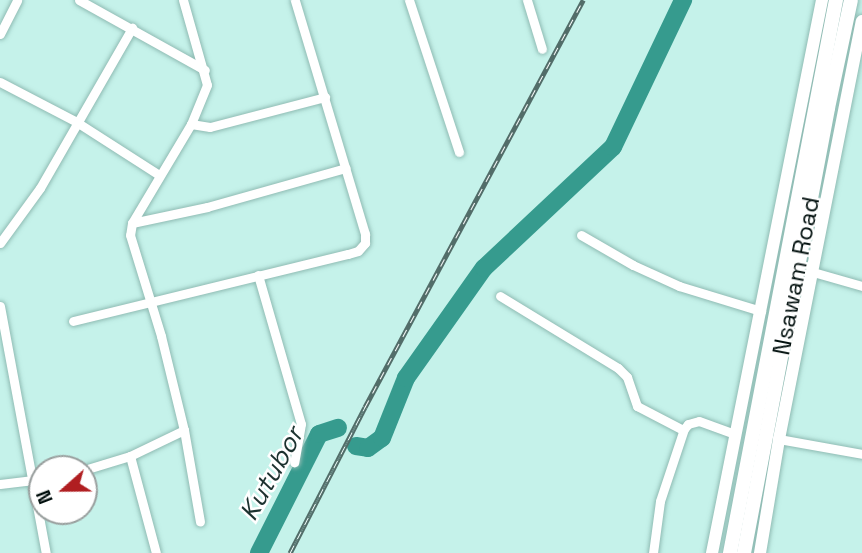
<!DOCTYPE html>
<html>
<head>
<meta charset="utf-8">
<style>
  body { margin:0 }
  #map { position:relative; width:862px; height:553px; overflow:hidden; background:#c5f2ea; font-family:"Space Grotesk",sans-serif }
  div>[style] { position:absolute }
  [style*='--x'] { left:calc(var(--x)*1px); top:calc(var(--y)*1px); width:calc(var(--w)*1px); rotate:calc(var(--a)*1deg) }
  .river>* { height:18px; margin:-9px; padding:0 9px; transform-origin:9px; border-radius:9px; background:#369b8e }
  .roads { filter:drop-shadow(0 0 2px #8fbbb3) drop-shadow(0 0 2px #8fbbb3) }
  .minor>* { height:9px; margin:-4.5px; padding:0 4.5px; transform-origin:4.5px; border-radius:4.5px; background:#fff }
  .secondary>* { height:12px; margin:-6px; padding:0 6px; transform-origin:6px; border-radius:6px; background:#fff }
  .trunk>* { height:14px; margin:-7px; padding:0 7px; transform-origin:7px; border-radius:7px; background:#fff }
  .rail>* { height:5px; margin-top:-2.5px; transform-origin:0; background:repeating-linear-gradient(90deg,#fff 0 8px,#526d69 0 16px); box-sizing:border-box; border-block:2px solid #526d69 }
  span { translate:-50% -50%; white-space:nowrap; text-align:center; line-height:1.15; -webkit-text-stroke:5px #fff; paint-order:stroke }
  .street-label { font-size:24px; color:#010f0d }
  .water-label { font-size:26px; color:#1c322f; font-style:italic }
  .north { position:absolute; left:28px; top:455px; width:70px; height:70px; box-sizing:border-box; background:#fff; border:2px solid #999f9e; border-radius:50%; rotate:249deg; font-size:19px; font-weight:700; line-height:28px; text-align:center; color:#010f0d }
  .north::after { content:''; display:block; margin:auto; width:24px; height:32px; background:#b01e21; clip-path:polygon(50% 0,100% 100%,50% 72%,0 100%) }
</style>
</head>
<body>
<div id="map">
  <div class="river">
    <div style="--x:356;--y:446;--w:12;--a:9"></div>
    <div style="--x:368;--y:448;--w:17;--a:-36"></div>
    <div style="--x:382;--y:438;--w:65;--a:-68.2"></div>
    <div style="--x:406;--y:378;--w:135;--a:-54.7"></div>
    <div style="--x:484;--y:268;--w:177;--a:-43.2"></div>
    <div style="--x:613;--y:147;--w:163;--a:-64.5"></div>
    <div style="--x:259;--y:553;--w:133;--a:-63.2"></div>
    <div style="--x:319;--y:434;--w:20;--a:-18"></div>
  </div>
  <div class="roads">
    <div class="minor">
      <div style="--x:79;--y:0;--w:144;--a:29.1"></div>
      <div style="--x:183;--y:0;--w:88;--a:74.2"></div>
      <div style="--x:207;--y:85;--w:42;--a:112.3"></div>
      <div style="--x:191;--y:124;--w:115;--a:120.8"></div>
      <div style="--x:132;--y:223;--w:12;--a:99"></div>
      <div style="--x:130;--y:235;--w:106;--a:72.9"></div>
      <div style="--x:161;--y:336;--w:97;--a:76.3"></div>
      <div style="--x:184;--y:430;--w:93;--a:80.1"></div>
      <div style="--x:409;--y:0;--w:160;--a:71.8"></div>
      <div style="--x:527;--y:0;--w:51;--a:73"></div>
      <div style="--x:0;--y:34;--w:38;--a:-63"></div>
      <div style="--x:0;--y:82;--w:85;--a:27.5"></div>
      <div style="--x:75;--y:121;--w:100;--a:32.7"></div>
      <div style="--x:191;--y:124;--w:19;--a:9"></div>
      <div style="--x:210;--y:127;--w:119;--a:-14.6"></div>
      <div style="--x:132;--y:223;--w:77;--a:-12"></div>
      <div style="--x:207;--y:207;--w:144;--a:-15.7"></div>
      <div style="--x:581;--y:235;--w:60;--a:30"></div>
      <div style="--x:633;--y:265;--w:51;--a:24.5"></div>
      <div style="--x:679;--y:286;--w:86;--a:17"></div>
      <div style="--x:0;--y:243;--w:68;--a:-54"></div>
      <div style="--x:40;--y:188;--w:185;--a:-60.1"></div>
      <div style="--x:813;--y:272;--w:51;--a:15.9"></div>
      <div style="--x:258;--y:275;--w:155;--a:73.9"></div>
      <div style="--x:301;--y:424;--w:39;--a:100"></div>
      <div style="--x:500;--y:296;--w:138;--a:31.4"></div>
      <div style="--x:618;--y:368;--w:13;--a:45"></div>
      <div style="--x:627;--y:377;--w:31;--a:71"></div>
      <div style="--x:637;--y:406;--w:52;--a:27.6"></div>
      <div style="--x:0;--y:306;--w:251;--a:79.5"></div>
      <div style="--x:73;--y:321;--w:283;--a:-13.7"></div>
      <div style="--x:348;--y:254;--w:10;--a:-17"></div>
      <div style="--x:358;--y:251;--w:11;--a:-49"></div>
      <div style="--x:365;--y:243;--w:9;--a:-90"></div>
      <div style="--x:365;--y:234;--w:244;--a:-106.7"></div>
      <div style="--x:779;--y:439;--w:84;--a:10.2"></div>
      <div style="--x:130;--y:456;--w:100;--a:75"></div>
      <div style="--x:84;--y:470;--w:48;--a:-16.9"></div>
      <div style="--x:130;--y:456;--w:60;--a:-25.7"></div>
      <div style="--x:0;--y:484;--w:42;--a:-6.8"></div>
      <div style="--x:653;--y:553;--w:52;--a:-82.3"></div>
      <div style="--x:660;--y:501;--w:76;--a:-71.6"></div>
      <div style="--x:684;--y:429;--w:6;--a:-51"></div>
      <div style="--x:688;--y:424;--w:11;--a:-15"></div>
      <div style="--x:699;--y:421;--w:38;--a:20"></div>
    </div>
    <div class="secondary">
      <div style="--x:712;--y:553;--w:564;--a:-78.75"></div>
      <div style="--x:760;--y:553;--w:116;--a:-80.5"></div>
      <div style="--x:779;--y:439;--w:426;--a:-78.8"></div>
    </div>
    <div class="trunk">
      <div style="--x:730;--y:553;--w:563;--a:-79.15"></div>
      <div style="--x:744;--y:553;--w:453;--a:-79.3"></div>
      <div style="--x:828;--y:108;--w:110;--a:-78"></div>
    </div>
  </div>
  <div class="rail">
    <div style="--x:290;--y:553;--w:164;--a:-62.8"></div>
    <div style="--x:365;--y:407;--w:462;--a:-61.8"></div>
  </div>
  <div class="street-label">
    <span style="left:796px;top:276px;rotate:-79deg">Nsawam Road</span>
  </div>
  <div class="water-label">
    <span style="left:272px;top:474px;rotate:-61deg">Kutubor</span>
  </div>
  <div class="north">N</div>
</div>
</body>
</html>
